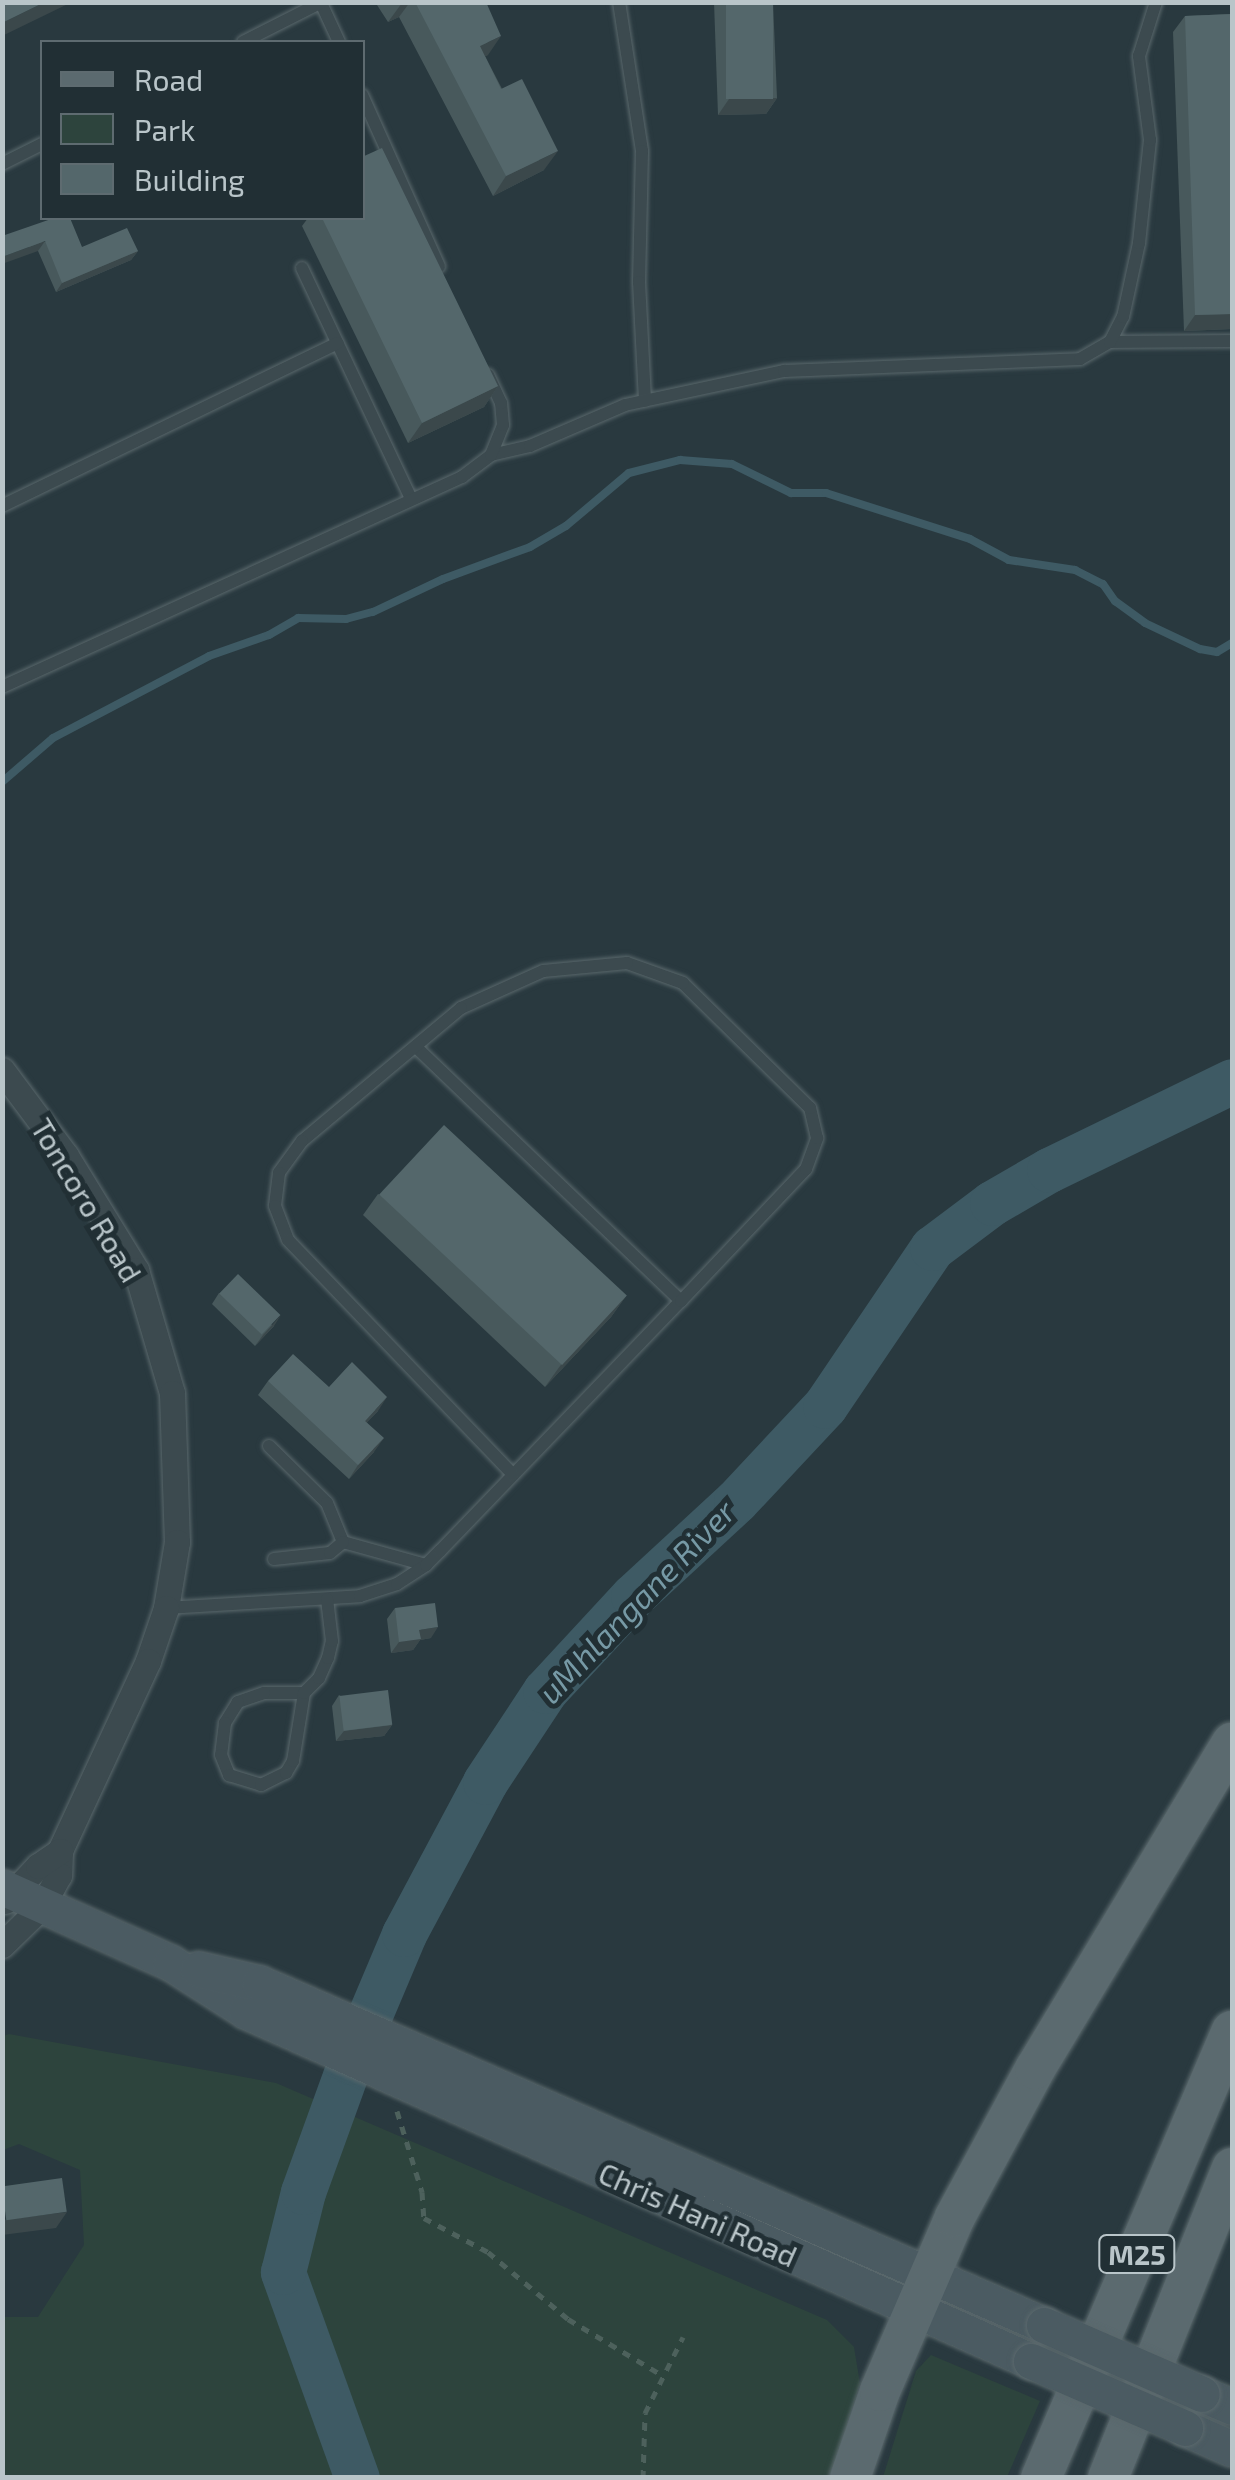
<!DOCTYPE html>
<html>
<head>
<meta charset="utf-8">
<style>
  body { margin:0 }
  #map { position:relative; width:1235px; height:2480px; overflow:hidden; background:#29393f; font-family:"Exo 2",sans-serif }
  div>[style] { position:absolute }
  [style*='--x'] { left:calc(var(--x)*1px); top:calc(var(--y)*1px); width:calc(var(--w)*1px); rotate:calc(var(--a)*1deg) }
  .green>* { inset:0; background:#2d443d }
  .stream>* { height:8px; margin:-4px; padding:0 4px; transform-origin:4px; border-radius:4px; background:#3e5a64 }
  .river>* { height:45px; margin:-22.5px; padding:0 22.5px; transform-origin:22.5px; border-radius:22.5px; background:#3e5a64 }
  .path>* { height:5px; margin-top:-2.5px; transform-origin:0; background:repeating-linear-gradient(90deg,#4d615c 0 8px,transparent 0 16px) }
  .roads { filter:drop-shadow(0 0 2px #5a686c) drop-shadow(0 0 2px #5a686c) }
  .service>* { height:12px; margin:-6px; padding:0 6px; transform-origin:6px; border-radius:6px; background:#3c4a4f }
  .minor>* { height:25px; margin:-12.5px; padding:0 12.5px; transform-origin:12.5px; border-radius:12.5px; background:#3c4a4f }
  .secondary>* { height:35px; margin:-17.5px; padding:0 17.5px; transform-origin:17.5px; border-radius:17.5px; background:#4b5b62 }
  .primary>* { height:40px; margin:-20px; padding:0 20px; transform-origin:20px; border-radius:20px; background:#5b6a6f }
  .bridges { filter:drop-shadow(0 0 2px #5a686c) drop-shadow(0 0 2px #5a686c) }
  .secondary-bridge>* { height:35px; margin:-17.5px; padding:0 17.5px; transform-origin:17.5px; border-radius:17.5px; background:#4b5b62 }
  .wall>* { inset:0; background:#48595c }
  .shaded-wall>* { inset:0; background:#3b484b }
  .building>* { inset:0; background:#54676b; transform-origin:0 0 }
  span { translate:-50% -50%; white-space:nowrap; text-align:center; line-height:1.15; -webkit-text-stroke:10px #212f34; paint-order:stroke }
  .shield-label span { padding:2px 8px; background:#212f34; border:2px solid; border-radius:8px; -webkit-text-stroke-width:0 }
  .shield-label { font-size:28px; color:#b9c5c9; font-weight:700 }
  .street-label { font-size:30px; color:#b9c5c9 }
  .water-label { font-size:32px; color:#7699a5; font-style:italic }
  .frame { position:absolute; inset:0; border:5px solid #b9c5c9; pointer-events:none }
  .legend { position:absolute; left:40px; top:40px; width:325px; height:180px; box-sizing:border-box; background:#212f34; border:2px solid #5e6b70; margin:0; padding:12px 18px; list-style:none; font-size:30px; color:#b9c5c9 }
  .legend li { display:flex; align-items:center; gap:20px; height:50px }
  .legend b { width:50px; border:2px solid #5e6b70 }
</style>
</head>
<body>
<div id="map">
  <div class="green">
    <div style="clip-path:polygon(9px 2034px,276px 2083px,827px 2320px,854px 2347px,860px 2384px,831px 2477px,3px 2477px,3px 2317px,38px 2317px,84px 2245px,80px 2170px,19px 2144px,3px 2150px,3px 2036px)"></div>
    <div style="clip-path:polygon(931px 2355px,1040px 2401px,1007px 2477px,883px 2477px,916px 2371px)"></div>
  </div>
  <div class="stream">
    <div style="--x:2;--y:782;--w:67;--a:-40.8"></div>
    <div style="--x:53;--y:738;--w:176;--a:-27.7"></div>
    <div style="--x:209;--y:656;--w:64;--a:-19.3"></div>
    <div style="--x:269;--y:635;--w:34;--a:-30"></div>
    <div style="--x:298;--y:618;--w:48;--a:1.2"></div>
    <div style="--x:346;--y:619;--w:28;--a:-15"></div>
    <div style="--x:373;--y:612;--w:77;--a:-25.2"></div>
    <div style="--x:443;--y:579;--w:93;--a:-20.2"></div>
    <div style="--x:530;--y:547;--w:42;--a:-30.3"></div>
    <div style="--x:566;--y:526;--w:82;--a:-40.1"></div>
    <div style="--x:629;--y:473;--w:53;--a:-14.3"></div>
    <div style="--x:680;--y:460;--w:52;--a:4.4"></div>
    <div style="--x:732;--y:464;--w:66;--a:26.2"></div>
    <div style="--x:791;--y:493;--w:35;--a:0"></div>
    <div style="--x:826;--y:493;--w:151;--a:17.7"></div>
    <div style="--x:970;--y:539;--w:44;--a:28.3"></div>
    <div style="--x:1009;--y:560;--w:67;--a:8.6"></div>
    <div style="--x:1075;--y:570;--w:31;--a:27"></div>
    <div style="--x:1103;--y:584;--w:21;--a:55"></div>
    <div style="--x:1115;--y:601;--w:37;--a:36"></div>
    <div style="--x:1145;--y:623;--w:61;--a:25.3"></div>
    <div style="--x:1200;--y:649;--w:17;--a:10"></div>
    <div style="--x:1217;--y:652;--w:17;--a:-31"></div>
  </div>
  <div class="river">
    <div style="--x:357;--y:2478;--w:219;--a:-109.8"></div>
    <div style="--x:283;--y:2272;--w:82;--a:-76"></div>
    <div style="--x:303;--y:2192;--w:138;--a:-70.1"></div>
    <div style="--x:350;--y:2062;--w:139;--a:-67.1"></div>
    <div style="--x:404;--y:1934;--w:172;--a:-61.9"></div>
    <div style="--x:485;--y:1782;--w:109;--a:-56.6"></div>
    <div style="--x:545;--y:1691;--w:129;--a:-47.2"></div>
    <div style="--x:633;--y:1596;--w:140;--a:-42.7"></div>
    <div style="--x:736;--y:1501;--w:130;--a:-46.9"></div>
    <div style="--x:825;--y:1406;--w:191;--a:-55.9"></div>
    <div style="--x:932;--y:1248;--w:75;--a:-36.9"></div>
    <div style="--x:992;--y:1203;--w:66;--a:-30.1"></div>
    <div style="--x:1049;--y:1170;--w:203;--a:-25.9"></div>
  </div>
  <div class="path">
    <div style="--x:397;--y:2111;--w:85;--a:72.8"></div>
    <div style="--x:422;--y:2192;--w:26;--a:86"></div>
    <div style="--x:424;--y:2218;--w:72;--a:28"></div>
    <div style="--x:488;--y:2252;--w:104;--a:39.9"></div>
    <div style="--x:568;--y:2319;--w:109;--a:30.8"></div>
    <div style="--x:643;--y:2478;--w:65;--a:-88.2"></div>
    <div style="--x:645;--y:2413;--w:85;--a:-63.4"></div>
  </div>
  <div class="roads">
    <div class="service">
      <div style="--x:619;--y:2;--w:151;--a:81.2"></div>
      <div style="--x:642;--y:151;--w:131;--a:91.3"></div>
      <div style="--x:639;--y:282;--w:119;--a:87.1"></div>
      <div style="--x:321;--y:3;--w:43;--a:65.2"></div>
      <div style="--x:243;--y:42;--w:89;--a:-26.9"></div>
      <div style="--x:362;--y:95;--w:188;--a:65.8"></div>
      <div style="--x:2;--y:164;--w:45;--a:-26.6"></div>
      <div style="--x:302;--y:268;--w:255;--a:64.7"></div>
      <div style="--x:1110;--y:342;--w:122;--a:-0.5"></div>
      <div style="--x:491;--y:455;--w:40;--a:-13"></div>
      <div style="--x:530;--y:446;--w:103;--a:-23.3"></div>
      <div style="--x:625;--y:405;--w:163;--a:-12.1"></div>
      <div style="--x:784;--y:371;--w:296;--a:-2.3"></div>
      <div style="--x:1080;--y:359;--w:34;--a:-30"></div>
      <div style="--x:1110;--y:342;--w:28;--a:-63"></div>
      <div style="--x:1123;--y:317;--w:76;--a:-77.8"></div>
      <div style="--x:1139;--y:243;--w:104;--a:-83.9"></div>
      <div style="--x:1150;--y:140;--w:85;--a:-97.5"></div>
      <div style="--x:1139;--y:56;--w:57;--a:-72.5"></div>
      <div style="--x:2;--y:506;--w:373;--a:-25.9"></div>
      <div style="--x:2;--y:687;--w:506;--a:-24.54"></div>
      <div style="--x:462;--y:477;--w:36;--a:-37"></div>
      <div style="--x:491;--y:455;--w:32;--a:-68"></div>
      <div style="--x:503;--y:425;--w:22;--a:-95"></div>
      <div style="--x:501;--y:403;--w:31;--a:-115"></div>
      <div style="--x:416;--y:1047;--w:367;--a:43.8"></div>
      <div style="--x:269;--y:1446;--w:81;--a:44.5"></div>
      <div style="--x:327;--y:1503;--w:42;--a:67.7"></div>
      <div style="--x:343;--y:1542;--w:86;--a:15.5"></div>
      <div style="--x:274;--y:1559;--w:56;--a:-6.1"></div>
      <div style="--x:330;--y:1553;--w:17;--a:-40"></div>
      <div style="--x:166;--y:1608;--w:194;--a:-3.5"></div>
      <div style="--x:360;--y:1596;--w:39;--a:-18"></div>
      <div style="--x:397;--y:1584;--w:35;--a:-33"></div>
      <div style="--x:426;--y:1565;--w:20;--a:-45"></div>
      <div style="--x:440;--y:1551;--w:347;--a:-46.1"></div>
      <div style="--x:681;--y:1301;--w:182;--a:-46.6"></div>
      <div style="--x:806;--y:1169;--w:33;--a:-70"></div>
      <div style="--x:817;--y:1138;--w:31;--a:-103"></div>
      <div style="--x:810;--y:1108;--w:178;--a:-135.5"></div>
      <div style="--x:683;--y:983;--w:59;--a:-160.3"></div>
      <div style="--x:627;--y:963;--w:84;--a:174.6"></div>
      <div style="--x:543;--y:971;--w:90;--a:155.7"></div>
      <div style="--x:461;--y:1008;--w:207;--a:140.1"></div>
      <div style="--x:302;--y:1141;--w:39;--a:126"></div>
      <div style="--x:279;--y:1173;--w:33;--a:97"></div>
      <div style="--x:275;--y:1206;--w:36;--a:69"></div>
      <div style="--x:288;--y:1240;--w:325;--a:46.2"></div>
      <div style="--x:304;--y:1693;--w:40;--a:180"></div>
      <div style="--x:264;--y:1693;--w:28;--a:161"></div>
      <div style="--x:238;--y:1702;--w:25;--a:122"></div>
      <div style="--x:225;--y:1723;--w:32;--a:97"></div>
      <div style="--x:221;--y:1755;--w:22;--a:68"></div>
      <div style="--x:229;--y:1775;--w:34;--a:17"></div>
      <div style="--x:261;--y:1785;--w:28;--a:-26"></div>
      <div style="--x:286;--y:1773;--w:14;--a:-60"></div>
      <div style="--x:293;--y:1761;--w:69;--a:-80.8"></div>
      <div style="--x:304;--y:1693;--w:21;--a:-45"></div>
      <div style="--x:319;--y:1678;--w:22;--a:-66"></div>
      <div style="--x:328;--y:1658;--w:17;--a:-77"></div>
      <div style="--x:332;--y:1641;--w:42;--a:-96.8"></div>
    </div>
    <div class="minor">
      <div style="--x:2;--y:1070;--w:107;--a:53.3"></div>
      <div style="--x:66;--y:1156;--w:134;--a:58.4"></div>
      <div style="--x:136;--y:1270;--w:128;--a:73.7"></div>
      <div style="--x:172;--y:1393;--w:149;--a:88.1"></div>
      <div style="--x:177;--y:1542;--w:67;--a:99.5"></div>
      <div style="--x:166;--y:1608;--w:56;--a:108.8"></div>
      <div style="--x:148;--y:1661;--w:209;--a:114.9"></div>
      <div style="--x:60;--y:1851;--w:24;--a:92"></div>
      <div style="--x:59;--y:1875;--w:35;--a:119"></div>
      <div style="--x:42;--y:1906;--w:56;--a:135.7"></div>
      <div style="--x:5;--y:1901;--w:48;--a:-46.7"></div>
      <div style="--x:38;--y:1866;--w:27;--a:-34"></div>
    </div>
    <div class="secondary">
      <div style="--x:2;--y:1887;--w:185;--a:24.2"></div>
      <div style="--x:171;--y:1963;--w:89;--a:32.6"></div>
      <div style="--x:246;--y:2011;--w:859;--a:24.03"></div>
      <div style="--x:198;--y:1969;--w:63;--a:12.9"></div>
      <div style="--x:259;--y:1983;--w:856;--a:23.54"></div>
      <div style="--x:1202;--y:2394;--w:33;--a:23"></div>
      <div style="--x:1185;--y:2428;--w:51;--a:24.1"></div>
    </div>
    <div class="primary">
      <div style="--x:850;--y:2478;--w:92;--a:-71"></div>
      <div style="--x:880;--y:2391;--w:189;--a:-66.7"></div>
      <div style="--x:955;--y:2217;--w:168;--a:-61.6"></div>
      <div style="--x:1035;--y:2069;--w:381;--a:-58.9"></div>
      <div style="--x:1041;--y:2478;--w:486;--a:-66.9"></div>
      <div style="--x:1108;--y:2478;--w:334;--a:-68.2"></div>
    </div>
  </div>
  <div class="bridges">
    <div class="secondary-bridge">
      <div style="--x:1044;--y:2325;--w:172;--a:23.6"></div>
      <div style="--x:1031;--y:2361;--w:168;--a:23.5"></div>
    </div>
  </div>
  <div class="wall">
    <div style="clip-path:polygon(378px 2px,486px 2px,488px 55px,485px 56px,544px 170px,493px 196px,399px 17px,388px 22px,377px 5px)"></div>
    <div style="clip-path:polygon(714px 2px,773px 2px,777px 98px,766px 114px,718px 115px)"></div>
    <div style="clip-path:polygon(1232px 14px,1232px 329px,1184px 331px,1173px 32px,1185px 16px)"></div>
    <div style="clip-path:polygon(308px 218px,362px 218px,498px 386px,484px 407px,408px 443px,302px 226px)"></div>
    <div style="clip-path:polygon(2px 236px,82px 247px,138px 251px,131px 260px,56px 292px,38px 251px)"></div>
    <div style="clip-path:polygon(378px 1194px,626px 1296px,611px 1317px,545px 1387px,363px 1215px)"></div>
    <div style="clip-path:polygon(219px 1293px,274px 1326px,255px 1346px,212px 1304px)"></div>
    <div style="clip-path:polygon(268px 1381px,329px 1387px,378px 1411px,367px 1422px,374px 1452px,349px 1479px,258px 1395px)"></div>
    <div style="clip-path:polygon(395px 1608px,431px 1638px,420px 1640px,413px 1650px,391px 1653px,387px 1619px)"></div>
    <div style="clip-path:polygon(339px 1695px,392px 1725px,384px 1736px,336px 1741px,332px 1706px)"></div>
  </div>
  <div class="shaded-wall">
    <div style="clip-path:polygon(45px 2px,72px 2px,2px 36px,2px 23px)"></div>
    <div style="clip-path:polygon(410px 2px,399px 17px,388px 22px,402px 3px)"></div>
    <div style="clip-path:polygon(501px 36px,488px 55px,467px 65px,480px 46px)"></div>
    <div style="clip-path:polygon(777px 98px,766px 114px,718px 115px,729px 99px)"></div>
    <div style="clip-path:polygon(558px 151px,544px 170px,493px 196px,506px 176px)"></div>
    <div style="clip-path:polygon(45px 241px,38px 251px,2px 264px,2px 257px)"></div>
    <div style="clip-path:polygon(138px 251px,131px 260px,56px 292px,62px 283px)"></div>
    <div style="clip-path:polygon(1232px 314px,1232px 329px,1184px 331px,1195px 315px)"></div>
    <div style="clip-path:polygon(498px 386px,484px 407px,408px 443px,422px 423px)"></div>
    <div style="clip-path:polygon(626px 1296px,611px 1317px,545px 1387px,560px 1366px)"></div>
    <div style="clip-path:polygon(281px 1315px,274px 1326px,255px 1346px,263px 1335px)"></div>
    <div style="clip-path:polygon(387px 1397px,378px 1411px,355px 1435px,365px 1421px)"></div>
    <div style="clip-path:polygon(384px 1438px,374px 1452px,349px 1479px,358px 1465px)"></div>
    <div style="clip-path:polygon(438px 1627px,431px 1638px,420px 1640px,413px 1650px,391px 1653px,399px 1642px,419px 1630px)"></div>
    <div style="clip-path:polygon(392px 1725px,384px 1736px,336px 1741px,344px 1731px)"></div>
    <div style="clip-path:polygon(67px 2212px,56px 2228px,2px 2235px,2px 2220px)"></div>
  </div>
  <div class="building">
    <div style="clip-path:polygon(2px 2px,45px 2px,2px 23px)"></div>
    <div style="clip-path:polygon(415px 2px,486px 2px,501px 36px,480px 46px,501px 89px,522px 79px,558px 151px,506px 176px)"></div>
    <div style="left:726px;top:2px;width:47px;height:97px"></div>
    <div style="clip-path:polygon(1232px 14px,1232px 314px,1195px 315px,1185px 16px)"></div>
    <div style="clip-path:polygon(382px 148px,498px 386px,422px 423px,322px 218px,362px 218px,362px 157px)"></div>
    <div style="clip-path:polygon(54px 218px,70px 218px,82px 247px,127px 228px,138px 251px,62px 283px,45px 241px,2px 257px,2px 236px)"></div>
    <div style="left:444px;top:1125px;width:250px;height:95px;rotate:43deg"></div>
    <div style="left:238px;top:1274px;width:59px;height:27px;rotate:44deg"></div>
    <div style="clip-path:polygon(293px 1354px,329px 1387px,352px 1362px,387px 1397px,365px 1421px,384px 1438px,358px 1465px,268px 1381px)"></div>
    <div style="clip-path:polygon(435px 1603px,438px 1627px,419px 1630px,421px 1639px,399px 1642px,395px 1608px)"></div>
    <div style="left:388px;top:1690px;width:35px;height:49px;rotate:83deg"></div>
    <div style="left:62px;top:2178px;width:34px;height:61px;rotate:82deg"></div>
  </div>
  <div class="shield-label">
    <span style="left:1137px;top:2254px">M25</span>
  </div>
  <div class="street-label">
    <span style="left:87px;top:1200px;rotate:59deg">Toncoro Road</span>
    <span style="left:698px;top:2214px;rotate:24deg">Chris Hani Road</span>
  </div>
  <div class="water-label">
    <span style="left:636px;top:1601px;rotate:-46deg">uMhlangane River</span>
  </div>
  <div class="frame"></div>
  <ul class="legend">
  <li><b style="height:12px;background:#5b6a6f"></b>Road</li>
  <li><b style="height:28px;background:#2d443d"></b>Park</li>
  <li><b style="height:28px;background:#54676b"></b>Building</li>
  </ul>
</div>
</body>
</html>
